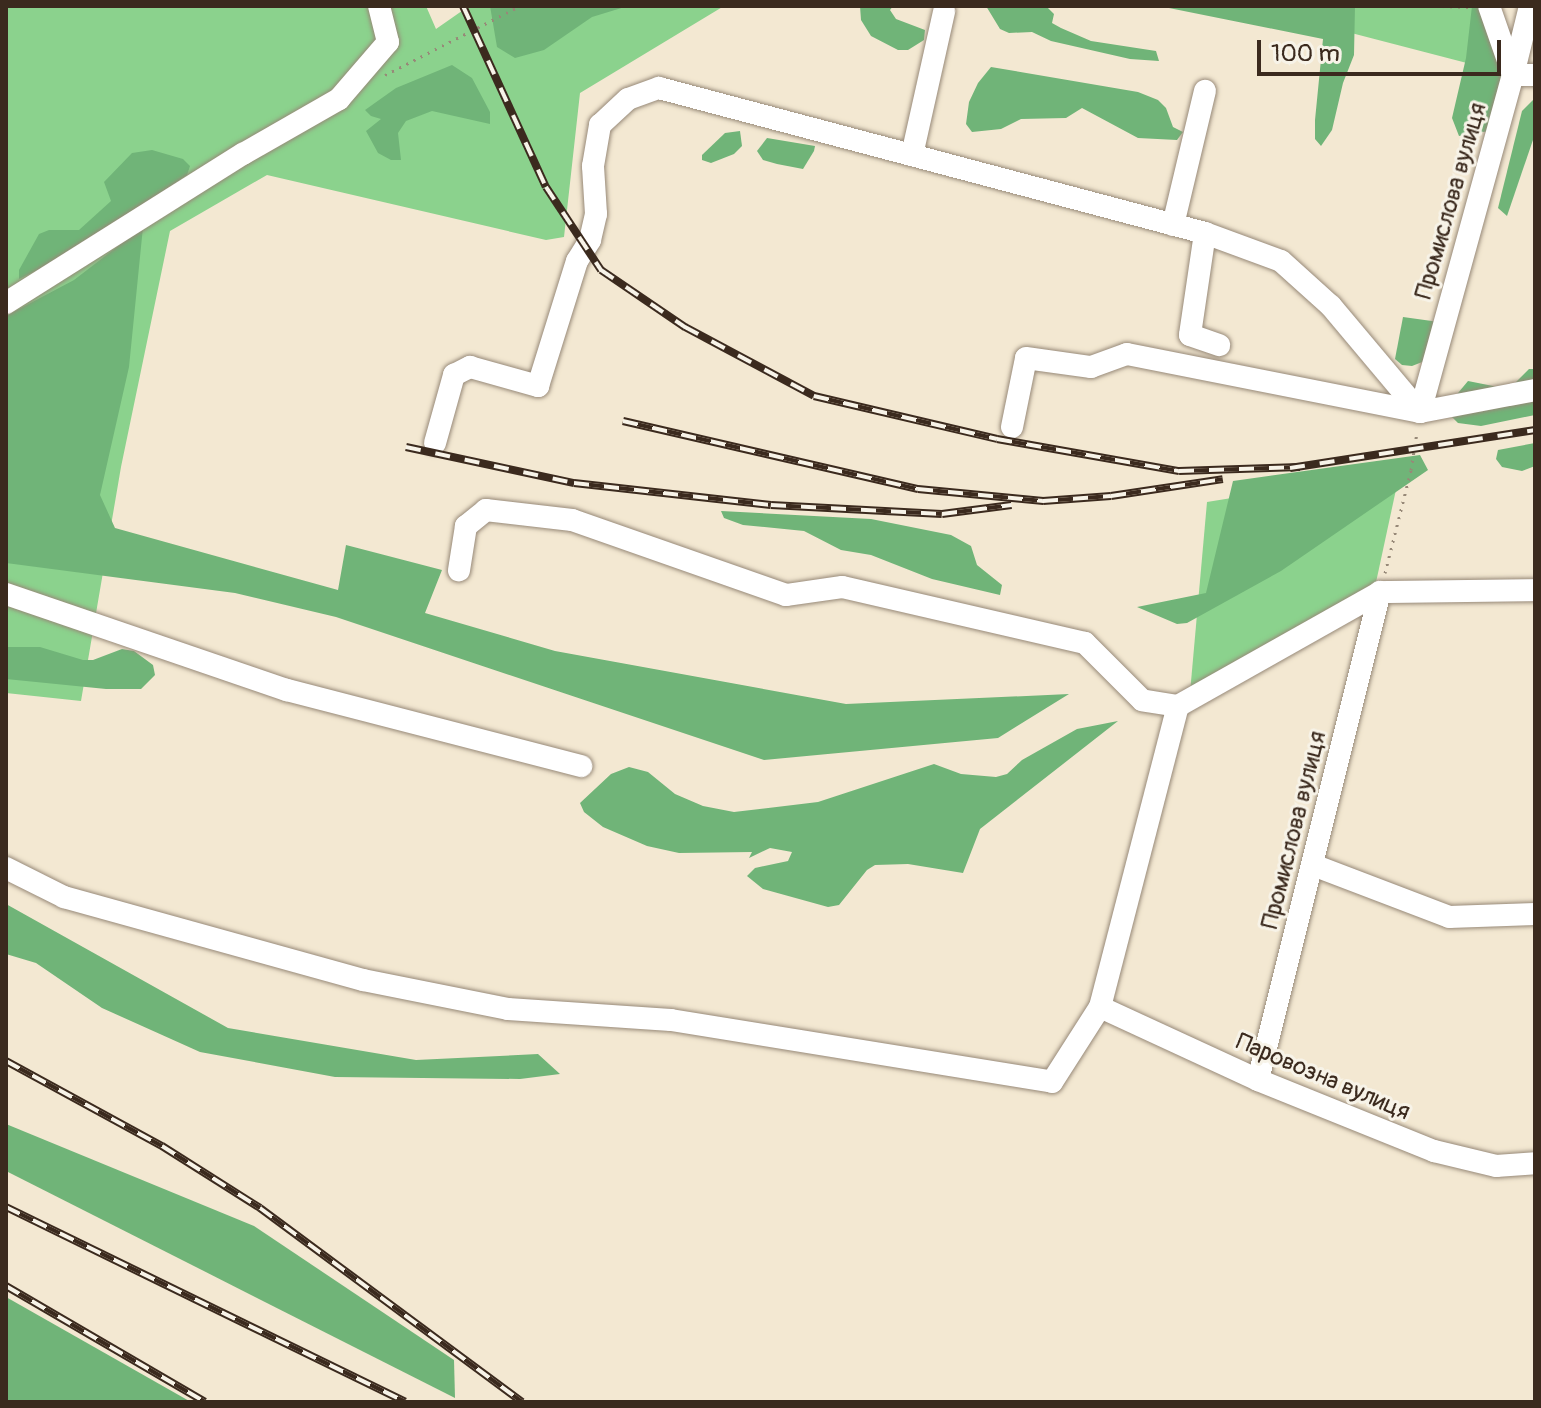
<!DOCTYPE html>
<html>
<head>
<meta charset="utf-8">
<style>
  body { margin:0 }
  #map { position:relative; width:1541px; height:1408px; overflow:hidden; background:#f3e8d2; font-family:Pangolin,sans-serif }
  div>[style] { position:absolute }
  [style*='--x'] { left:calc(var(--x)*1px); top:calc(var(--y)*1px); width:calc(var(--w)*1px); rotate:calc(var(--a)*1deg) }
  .green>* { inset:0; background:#8bd28d }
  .forest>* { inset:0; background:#70b478 }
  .path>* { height:3px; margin-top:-1.5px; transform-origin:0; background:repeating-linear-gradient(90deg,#978978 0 2px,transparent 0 8px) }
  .roads { filter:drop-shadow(0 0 2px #978978) drop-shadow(0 0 2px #978978) }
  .minor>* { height:22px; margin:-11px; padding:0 11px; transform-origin:11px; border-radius:11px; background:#fff }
  .rail>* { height:8px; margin-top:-4px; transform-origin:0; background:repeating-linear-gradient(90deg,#f7f3e8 0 15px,#3b2a1e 0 30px); box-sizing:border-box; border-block:2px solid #3b2a1e }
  span { translate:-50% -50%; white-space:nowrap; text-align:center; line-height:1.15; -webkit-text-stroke:6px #f7f3e8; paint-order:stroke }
  .street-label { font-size:24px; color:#3b2a1e }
  .frame { position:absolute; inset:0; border:8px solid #3b2a1e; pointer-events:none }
  .scale { position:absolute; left:1257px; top:40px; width:244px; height:36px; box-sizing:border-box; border:4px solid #3b2a1e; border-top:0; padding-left:10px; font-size:24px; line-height:28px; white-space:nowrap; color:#3b2a1e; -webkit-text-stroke:6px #f7f3e8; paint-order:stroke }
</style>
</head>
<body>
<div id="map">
  <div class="green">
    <div style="clip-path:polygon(6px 6px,426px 6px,436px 29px,469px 6px,724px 6px,580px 93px,564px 237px,546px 240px,267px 175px,170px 231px,121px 467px,81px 701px,6px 693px)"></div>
    <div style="clip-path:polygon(1218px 6px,1483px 6px,1513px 75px,1309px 22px)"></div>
    <div style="clip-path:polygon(1400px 471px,1375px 587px,1190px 693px,1207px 502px)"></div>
  </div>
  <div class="forest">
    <div style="clip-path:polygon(490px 6px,628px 6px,592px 17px,544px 50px,515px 58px,497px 47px)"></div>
    <div style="clip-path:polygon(860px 6px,893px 6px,890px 10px,896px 19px,925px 30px,924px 40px,908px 50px,898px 50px,871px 36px,861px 20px)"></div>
    <div style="clip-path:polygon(986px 6px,1047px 7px,1054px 14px,1052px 23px,1061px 28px,1091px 41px,1156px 51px,1159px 61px,1130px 59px,1051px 41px,1032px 32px,1009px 33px,1000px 29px)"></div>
    <div style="clip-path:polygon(1159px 6px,1355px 6px,1354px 55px,1343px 83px,1332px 130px,1321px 146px,1315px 139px,1315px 120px,1323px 39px)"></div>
    <div style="clip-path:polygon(1472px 6px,1482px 6px,1505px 75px,1489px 131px,1459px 136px,1452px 118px,1466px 58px)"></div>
    <div style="clip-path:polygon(452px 65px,472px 78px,490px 112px,490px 124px,432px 111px,406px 121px,398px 133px,401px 160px,391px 160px,378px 153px,366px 131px,381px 119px,371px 116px,365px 110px,396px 88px)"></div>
    <div style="clip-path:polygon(991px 67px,1138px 92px,1158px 100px,1166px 108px,1173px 127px,1183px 132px,1177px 140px,1138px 138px,1082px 108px,1066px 118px,1021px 119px,1001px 129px,972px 132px,966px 124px,969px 102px,978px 83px)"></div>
    <div style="clip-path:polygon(1535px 98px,1535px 134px,1507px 216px,1498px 208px,1522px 111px)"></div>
    <div style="clip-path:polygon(740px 131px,742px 146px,734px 154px,711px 163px,702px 160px,702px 155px,725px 133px)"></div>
    <div style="clip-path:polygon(767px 138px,815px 146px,814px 151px,803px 169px,777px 164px,763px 160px,757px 151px)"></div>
    <div style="clip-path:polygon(152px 150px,183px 159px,190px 166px,187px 175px,72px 253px,19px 279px,19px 270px,39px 234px,49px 230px,79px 230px,111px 201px,104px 182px,132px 153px)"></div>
    <div style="clip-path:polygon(143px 227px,129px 367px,100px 495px,115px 528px,338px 590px,346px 545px,442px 570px,425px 613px,555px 651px,846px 704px,1069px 694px,998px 738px,764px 760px,336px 617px,235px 593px,6px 563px,6px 316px,74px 280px)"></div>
    <div style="clip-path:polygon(1403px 317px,1439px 322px,1430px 359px,1412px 366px,1402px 365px,1395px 359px)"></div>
    <div style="clip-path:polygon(1529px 369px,1535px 369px,1535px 415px,1481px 426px,1458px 423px,1451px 416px,1453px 399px,1468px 381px,1498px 387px,1514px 384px)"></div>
    <div style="clip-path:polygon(1535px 443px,1535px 466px,1522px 471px,1502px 467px,1496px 459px,1498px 450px)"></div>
    <div style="clip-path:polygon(1420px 455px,1428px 470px,1281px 571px,1187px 623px,1177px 624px,1137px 607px,1206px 593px,1233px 481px)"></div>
    <div style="clip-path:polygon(721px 511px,871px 519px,951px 535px,971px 546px,977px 565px,1002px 585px,1000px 595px,932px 579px,871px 555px,841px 550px,804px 531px,743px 525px,724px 518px)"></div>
    <div style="clip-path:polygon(6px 647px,40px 647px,83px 660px,93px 660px,122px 649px,134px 651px,153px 665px,155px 675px,141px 689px,106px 689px,6px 679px)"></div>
    <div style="clip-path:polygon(1118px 721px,980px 829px,963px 873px,908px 864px,875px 865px,867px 870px,839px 905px,828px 907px,763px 889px,747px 876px,755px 868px,788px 861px,792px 852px,770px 848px,749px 858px,752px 852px,679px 853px,647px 846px,603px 827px,584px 812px,580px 803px,611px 774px,629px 767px,648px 772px,675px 794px,703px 806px,734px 812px,818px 802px,934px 764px,961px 774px,996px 777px,1007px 774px,1022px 760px,1077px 729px)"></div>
    <div style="clip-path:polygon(6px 904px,228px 1028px,416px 1060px,538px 1054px,560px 1074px,520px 1079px,335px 1077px,200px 1052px,102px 1008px,36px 963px,6px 954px)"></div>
    <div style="clip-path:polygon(6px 1124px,254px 1226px,454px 1360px,455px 1398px,6px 1171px)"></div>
    <div style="clip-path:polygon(6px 1297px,191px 1402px,6px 1402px)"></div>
  </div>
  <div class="path">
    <div style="--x:1442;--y:6;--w:28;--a:2"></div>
    <div style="--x:385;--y:75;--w:152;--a:-27.1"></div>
    <div style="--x:1385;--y:573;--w:106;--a:-75.8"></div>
    <div style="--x:1411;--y:470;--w:38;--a:-81"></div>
  </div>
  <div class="roads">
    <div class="minor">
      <div style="--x:1530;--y:6;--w:71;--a:103.8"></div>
      <div style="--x:1513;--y:75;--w:22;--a:0"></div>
      <div style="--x:912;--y:155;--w:147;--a:-77.4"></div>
      <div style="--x:1173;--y:225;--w:138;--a:-76.6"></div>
      <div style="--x:1205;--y:233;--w:103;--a:98.4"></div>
      <div style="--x:1190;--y:335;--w:31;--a:19"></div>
      <div style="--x:6;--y:303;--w:280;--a:-32.2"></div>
      <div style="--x:243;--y:154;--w:111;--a:-29.8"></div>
      <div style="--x:339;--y:99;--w:75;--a:-49.3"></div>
      <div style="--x:388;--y:42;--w:37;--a:-104"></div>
      <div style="--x:1420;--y:412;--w:350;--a:-74.6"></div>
      <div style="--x:1513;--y:75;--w:73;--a:-109.2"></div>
      <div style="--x:1012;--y:427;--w:70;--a:-78.5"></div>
      <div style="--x:1026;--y:358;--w:66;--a:7.9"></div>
      <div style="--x:1091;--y:367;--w:38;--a:-20"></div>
      <div style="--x:1127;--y:354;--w:299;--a:11.2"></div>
      <div style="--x:1420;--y:412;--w:117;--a:-10.8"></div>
      <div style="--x:435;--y:443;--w:71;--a:-74.4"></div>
      <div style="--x:454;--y:375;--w:18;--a:-27"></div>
      <div style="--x:470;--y:367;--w:71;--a:15.6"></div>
      <div style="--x:538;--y:386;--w:131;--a:-72.7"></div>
      <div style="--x:577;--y:261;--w:25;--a:-58"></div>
      <div style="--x:590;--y:240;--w:27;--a:-77"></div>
      <div style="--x:596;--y:214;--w:48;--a:-93.6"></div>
      <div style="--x:593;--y:166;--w:42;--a:-80.3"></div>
      <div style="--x:600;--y:125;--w:38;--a:-43"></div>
      <div style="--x:628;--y:99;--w:33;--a:-20"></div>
      <div style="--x:659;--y:88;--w:565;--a:14.87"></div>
      <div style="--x:1205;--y:233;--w:81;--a:20.2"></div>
      <div style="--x:1281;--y:261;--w:67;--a:42"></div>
      <div style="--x:1331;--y:306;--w:138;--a:50"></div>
      <div style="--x:6;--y:594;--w:297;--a:18.9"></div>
      <div style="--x:287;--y:690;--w:304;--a:14.5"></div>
      <div style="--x:1178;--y:706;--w:232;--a:-29.4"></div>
      <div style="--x:1380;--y:592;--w:155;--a:-0.7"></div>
      <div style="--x:1313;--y:865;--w:146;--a:20.9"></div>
      <div style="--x:1449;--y:917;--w:86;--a:-2"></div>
      <div style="--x:6;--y:868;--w:65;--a:26.6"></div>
      <div style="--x:64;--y:897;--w:310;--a:15.5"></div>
      <div style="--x:363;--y:980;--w:148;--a:11.3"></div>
      <div style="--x:508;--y:1009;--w:163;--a:3.9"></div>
      <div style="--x:671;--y:1020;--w:386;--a:9.2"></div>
      <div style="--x:1052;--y:1082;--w:89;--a:-57.4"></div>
      <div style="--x:1100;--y:1007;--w:311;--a:-75.5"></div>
      <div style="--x:1178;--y:706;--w:36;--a:-171"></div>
      <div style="--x:1142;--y:700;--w:81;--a:-135"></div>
      <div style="--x:1085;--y:643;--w:249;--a:-167"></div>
      <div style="--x:842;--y:587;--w:57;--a:171.9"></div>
      <div style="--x:786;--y:595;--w:227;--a:-160.7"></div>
      <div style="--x:572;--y:520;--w:87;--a:-173.4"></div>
      <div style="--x:486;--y:510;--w:26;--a:141"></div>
      <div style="--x:466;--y:526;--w:45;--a:99"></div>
      <div style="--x:1100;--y:1007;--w:174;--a:24.8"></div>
      <div style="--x:1258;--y:1080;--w:190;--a:22"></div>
      <div style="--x:1434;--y:1151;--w:64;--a:13.6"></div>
      <div style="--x:1496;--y:1166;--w:39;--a:-4"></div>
      <div style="--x:1258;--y:1080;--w:503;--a:-75.96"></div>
    </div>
  </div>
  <div class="rail">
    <div style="--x:463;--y:6;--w:199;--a:65.4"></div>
    <div style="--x:546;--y:187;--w:100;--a:56.5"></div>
    <div style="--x:601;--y:270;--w:102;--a:34.2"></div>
    <div style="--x:685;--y:327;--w:146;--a:28.1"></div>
    <div style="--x:814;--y:396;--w:188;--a:13.2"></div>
    <div style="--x:997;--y:439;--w:185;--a:10"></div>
    <div style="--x:1179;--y:471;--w:121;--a:-1.9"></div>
    <div style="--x:623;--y:421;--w:303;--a:13"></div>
    <div style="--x:918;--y:489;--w:126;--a:5.5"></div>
    <div style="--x:1043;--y:501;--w:68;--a:-4.2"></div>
    <div style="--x:1111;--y:496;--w:113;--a:-8.6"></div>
    <div style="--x:406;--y:447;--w:172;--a:12.1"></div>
    <div style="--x:574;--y:483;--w:198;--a:6.4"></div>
    <div style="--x:771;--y:505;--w:171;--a:3"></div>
    <div style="--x:942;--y:514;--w:70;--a:-7.4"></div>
    <div style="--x:1290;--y:468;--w:248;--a:-8.8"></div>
    <div style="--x:6;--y:1061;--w:178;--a:28.6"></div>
    <div style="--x:162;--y:1146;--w:116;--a:32.3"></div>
    <div style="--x:260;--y:1208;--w:326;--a:36.5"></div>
    <div style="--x:6;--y:1207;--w:444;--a:26"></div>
    <div style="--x:6;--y:1286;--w:230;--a:30.2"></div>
  </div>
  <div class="street-label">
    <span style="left:1451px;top:201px;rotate:-74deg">Промислова вулиця</span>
    <span style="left:1294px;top:830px;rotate:-76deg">Промислова вулиця</span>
    <span style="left:1323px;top:1077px;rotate:23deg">Паровозна вулиця</span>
  </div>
  <div class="frame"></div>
  <div class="scale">100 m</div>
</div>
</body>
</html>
